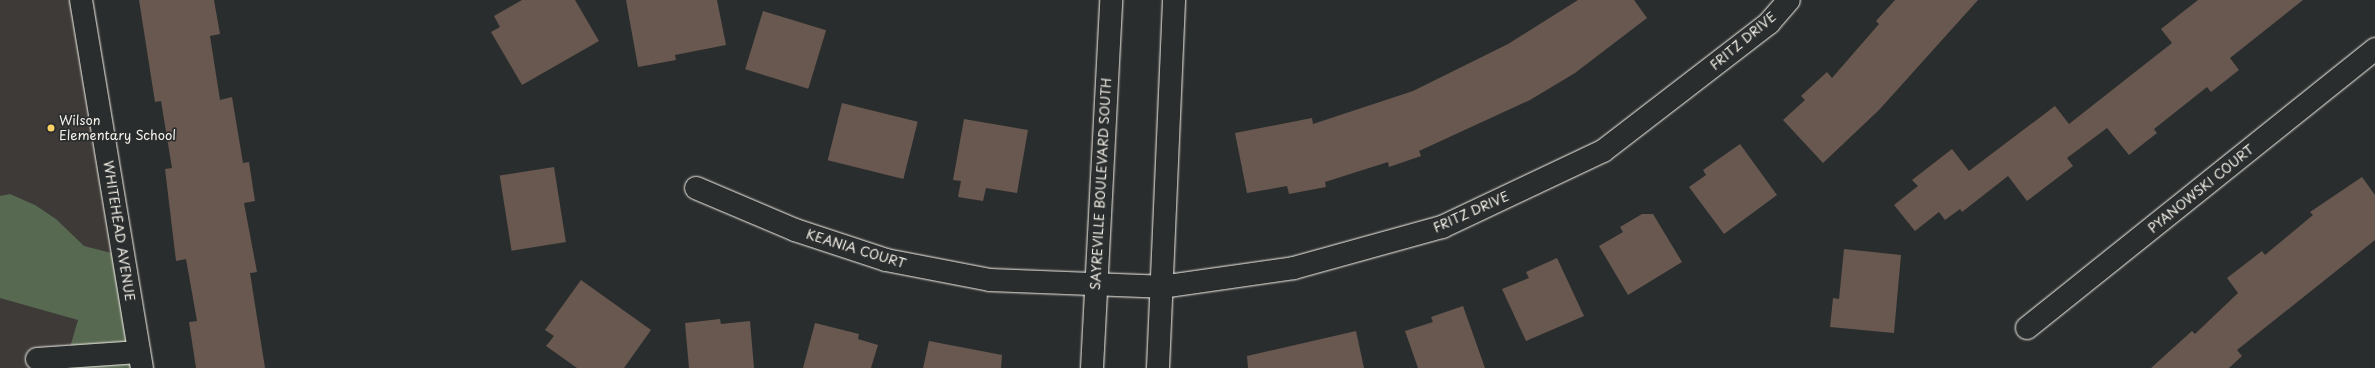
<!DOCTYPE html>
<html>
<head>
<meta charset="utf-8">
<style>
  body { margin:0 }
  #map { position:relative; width:2375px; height:368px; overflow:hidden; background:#2a2d2e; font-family:"Playpen Sans",sans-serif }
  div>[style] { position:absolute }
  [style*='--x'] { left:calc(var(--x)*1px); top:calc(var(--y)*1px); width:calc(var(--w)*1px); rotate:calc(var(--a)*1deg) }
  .built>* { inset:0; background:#3d3a38 }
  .green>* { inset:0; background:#586952 }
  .building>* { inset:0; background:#68584f; transform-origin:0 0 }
  .roads { filter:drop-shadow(0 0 1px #f4f1e8) drop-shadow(0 0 1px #f4f1e8) }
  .minor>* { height:22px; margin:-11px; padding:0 11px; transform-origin:11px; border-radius:11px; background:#2a2d2e }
  .dots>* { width:11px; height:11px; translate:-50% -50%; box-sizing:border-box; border:2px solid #2a2d2e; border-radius:50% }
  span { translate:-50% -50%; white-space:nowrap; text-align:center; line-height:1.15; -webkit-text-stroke:3.5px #2a2d2e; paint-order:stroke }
  .street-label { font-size:13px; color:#f4f1e8 }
  .poi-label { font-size:13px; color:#f4f1e8 }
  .left { translate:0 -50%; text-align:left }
</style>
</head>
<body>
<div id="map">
  <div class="built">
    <div style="clip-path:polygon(0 0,81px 0,142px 368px,0 368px)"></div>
  </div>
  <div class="green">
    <div style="clip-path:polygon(10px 194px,35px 205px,56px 219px,84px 246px,123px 256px,142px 368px,64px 368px,78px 320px,0 298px,0 196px)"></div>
  </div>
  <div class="building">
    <div style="clip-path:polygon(139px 0,214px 0,220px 34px,210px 36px,220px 100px,232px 97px,243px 163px,249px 162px,255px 201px,244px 203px,257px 272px,250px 273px,265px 368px,196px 368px,189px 322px,197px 321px,186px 259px,176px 261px,165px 169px,172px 168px,161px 101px,155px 102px)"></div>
    <div style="clip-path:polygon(522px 0,575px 0,599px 41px,522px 85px,491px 32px,500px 27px,494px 16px)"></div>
    <div style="clip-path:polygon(626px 0,717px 0,726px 45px,675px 55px,676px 60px,638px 67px)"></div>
    <div style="clip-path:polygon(1578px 0,1634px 0,1647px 18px,1575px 73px,1530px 100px,1419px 151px,1421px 156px,1389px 167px,1388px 162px,1325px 182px,1326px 187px,1289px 194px,1287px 186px,1247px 193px,1235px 133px,1312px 118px,1313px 124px,1413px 91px,1508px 44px)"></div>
    <div style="clip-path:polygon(1895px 0,1978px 0,1879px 110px,1823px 163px,1783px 120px,1805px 100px,1801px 96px,1827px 72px,1832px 78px,1879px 24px,1876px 21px)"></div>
    <div style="clip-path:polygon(2198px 0,2303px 0,2230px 58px,2239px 70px,2211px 92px,2207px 87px,2154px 129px,2157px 133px,2129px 155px,2107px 128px,2067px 158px,2073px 166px,2027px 201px,2008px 176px,1962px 212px,1960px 209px,1945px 220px,1939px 212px,1915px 231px,1894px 205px,1918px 186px,1912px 180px,1952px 149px,1969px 171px,2055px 106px,2069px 124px,2172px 43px,2161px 29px)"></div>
    <div style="left:763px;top:11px;width:66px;height:61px;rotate:17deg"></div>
    <div style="left:842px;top:103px;width:78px;height:59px;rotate:14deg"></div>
    <div style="clip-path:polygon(964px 119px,1028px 130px,1017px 193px,986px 188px,983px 201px,958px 197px,961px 181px,953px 180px)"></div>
    <div style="clip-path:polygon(1740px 144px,1777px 195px,1724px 234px,1689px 187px,1706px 175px,1703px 170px)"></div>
    <div style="left:554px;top:167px;width:76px;height:55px;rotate:81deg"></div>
    <div style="clip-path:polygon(2362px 177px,2375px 195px,2375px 240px,2237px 350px,2242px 356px,2229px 368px,2151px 368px,2192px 331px,2195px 334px,2238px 293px,2227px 278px,2262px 251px,2265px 255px,2313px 215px,2310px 212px)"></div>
    <div style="clip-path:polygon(1642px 214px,1653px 214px,1682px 262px,1628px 295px,1599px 246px,1623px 232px,1620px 227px)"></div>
    <div style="clip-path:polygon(1844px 249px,1901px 255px,1894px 333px,1830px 327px,1833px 298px,1839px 299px)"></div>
    <div style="clip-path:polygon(1557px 258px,1584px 316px,1526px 341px,1502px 289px,1529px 278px,1526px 272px)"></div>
    <div style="clip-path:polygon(581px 280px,651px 330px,624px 368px,577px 368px,546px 346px,554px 336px,545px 330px)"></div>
    <div style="clip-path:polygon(1463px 306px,1485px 368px,1418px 368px,1405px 331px,1433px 322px,1431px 317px)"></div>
    <div style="clip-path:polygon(720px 319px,721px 324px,750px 321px,754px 368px,689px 368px,685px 323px)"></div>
    <div style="clip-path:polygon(815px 323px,859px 334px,858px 339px,878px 345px,871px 368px,803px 368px)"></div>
    <div style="clip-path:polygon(1356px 331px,1364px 368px,1248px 368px,1247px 356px)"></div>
    <div style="clip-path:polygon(929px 341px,1002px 355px,1001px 368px,923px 368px)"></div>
  </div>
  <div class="roads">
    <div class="minor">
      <div style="--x:81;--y:0;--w:373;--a:80.6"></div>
      <div style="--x:696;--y:188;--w:108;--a:23"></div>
      <div style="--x:795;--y:230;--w:96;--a:18.2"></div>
      <div style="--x:886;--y:260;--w:106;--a:10.9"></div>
      <div style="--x:990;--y:280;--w:171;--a:2.3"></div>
      <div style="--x:1161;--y:287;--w:134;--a:-8.1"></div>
      <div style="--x:1294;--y:268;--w:154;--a:-15.5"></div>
      <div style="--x:1442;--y:227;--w:178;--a:-25.3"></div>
      <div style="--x:1603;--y:151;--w:210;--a:-37.6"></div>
      <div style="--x:1769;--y:23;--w:30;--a:-49"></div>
      <div style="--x:2027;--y:328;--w:446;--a:-38.7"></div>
      <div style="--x:37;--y:359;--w:102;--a:-3.9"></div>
      <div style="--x:1092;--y:368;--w:368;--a:-87"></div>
      <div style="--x:1158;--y:368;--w:368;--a:-87.5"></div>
    </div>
  </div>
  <div class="dots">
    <div style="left:51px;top:128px;background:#ffd166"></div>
  </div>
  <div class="street-label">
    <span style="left:1743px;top:41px;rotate:-40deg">FRITZ DRIVE</span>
    <span style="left:1101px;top:184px;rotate:-87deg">SAYREVILLE BOULEVARD SOUTH</span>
    <span style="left:2201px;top:189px;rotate:-39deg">PYANOWSKI COURT</span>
    <span style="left:1471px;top:212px;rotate:-24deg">FRITZ DRIVE</span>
    <span style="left:119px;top:231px;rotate:81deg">WHITEHEAD AVENUE</span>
    <span style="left:856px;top:249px;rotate:17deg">KEANIA COURT</span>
  </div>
  <div class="poi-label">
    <span class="left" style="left:59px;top:128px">Wilson<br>Elementary School</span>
  </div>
</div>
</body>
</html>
